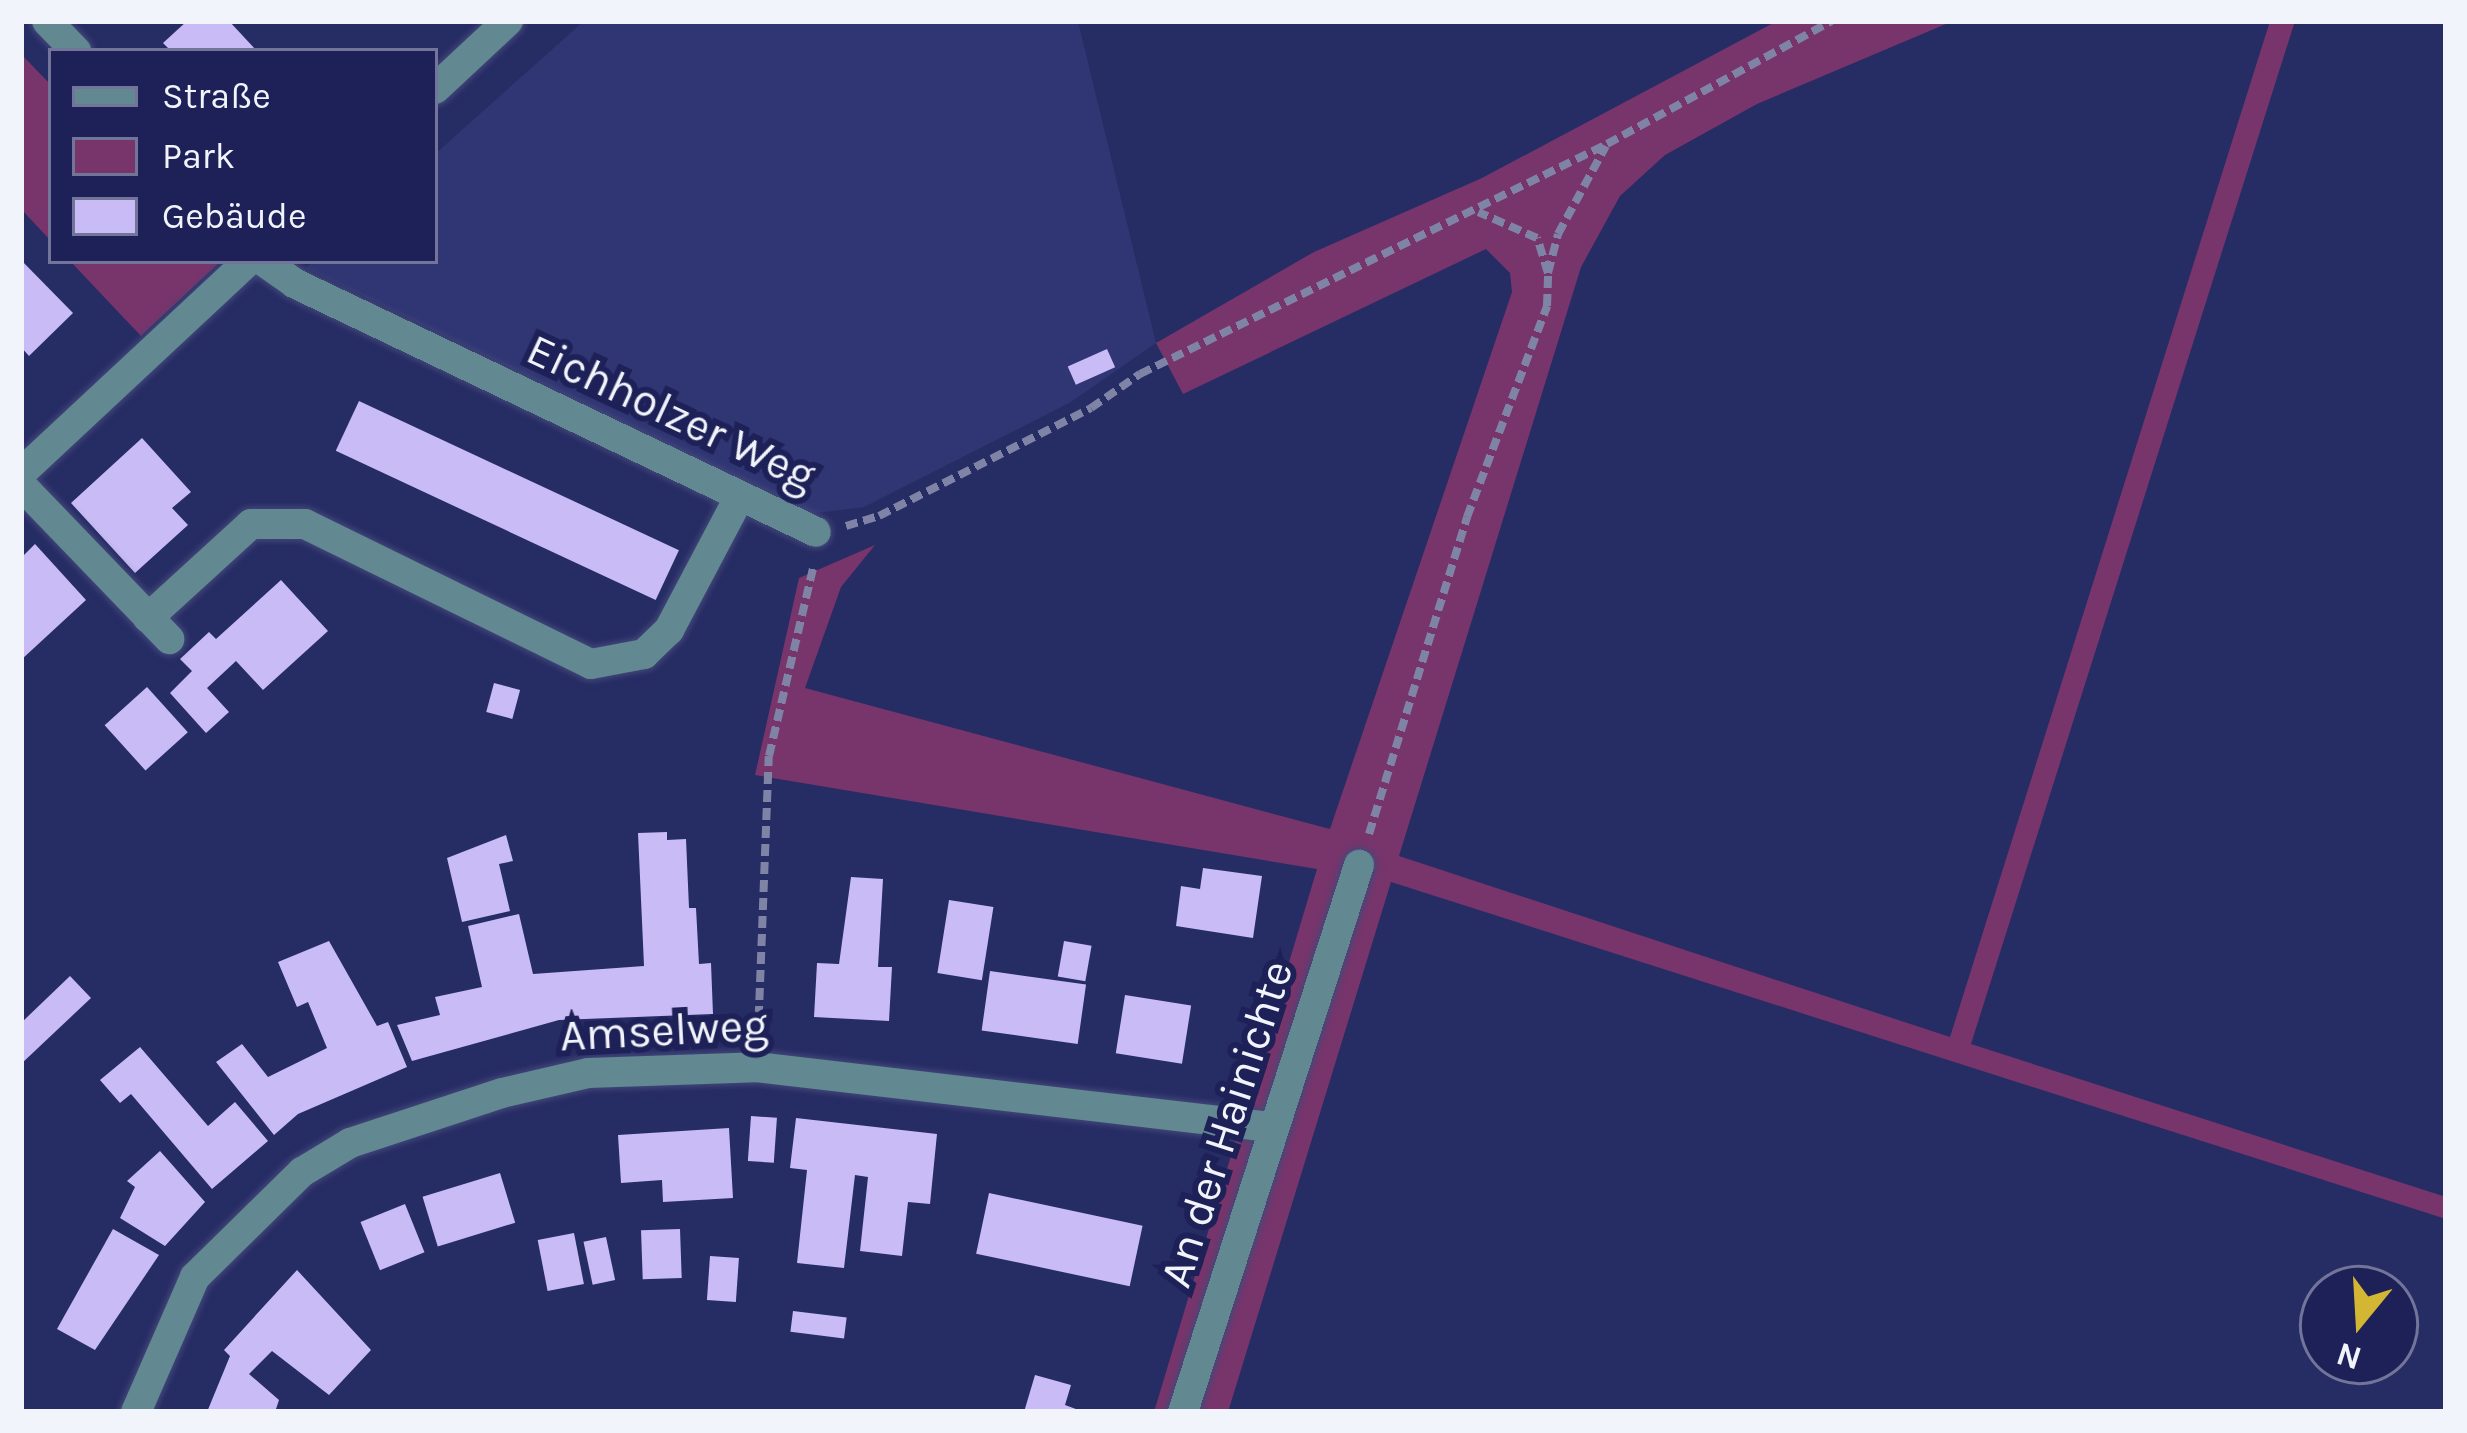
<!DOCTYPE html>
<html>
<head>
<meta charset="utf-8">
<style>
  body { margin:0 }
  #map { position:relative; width:2467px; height:1433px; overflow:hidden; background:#262c64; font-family:Karla,sans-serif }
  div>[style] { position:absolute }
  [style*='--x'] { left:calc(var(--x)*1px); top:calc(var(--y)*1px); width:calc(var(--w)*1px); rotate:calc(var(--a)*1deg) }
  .built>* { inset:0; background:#303674 }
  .green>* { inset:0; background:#78356c }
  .building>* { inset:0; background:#c9bbf5; transform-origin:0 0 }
  .path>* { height:8px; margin-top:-4px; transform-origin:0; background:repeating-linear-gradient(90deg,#7f83a6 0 12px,transparent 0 18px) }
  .roads { filter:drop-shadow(0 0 3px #434879) drop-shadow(0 0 3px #434879) }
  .minor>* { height:30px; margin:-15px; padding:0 15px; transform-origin:15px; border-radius:15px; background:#628892 }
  span { translate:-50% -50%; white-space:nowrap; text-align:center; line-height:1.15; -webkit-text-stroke:12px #1d2158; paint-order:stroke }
  .street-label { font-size:45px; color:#f2f4fb }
  .frame { position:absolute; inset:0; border:24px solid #f2f4fb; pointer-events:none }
  .legend { position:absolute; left:48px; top:48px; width:390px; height:216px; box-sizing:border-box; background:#1d2158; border:3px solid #727599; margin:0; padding:15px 21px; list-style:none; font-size:36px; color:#f2f4fb }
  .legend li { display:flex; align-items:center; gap:24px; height:60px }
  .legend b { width:60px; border:3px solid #727599 }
  .north { position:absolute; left:2299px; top:1265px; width:120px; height:120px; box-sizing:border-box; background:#1d2158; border:3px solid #727599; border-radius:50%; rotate:198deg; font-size:33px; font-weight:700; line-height:48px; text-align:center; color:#f2f4fb }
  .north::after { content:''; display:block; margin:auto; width:42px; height:54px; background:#d4b635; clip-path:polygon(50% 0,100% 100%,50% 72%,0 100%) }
</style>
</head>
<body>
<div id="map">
  <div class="built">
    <div style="clip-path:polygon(584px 21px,1078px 21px,1156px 343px,1071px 402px,864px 507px,809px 514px,306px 268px,314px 261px,435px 261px,435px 154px)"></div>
  </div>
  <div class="green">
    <div style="clip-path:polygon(1777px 21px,1953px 21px,1757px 104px,1665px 155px,1620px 196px,1581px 267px,1399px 856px,1950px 1037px,2270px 21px,2295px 21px,1971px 1044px,2446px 1197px,2446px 1219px,1391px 882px,1228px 1412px,1154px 1412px,1317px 869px,755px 775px,799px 578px,875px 545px,841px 587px,805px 688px,1330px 829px,1512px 292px,1510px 273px,1486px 249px,1183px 394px,1156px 343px,1314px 252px,1482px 178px)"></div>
    <div style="clip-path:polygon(21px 54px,51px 85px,51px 241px,21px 209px)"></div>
    <div style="clip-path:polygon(70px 261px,218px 261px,220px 262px,141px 336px)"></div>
  </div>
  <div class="building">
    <div style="clip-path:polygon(187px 21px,229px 21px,257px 51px,171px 51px,163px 43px)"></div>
    <div style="clip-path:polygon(21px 260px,73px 313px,29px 356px,21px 347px)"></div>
    <div style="left:1107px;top:349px;width:20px;height:43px;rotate:66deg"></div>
    <div style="left:359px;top:401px;width:353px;height:55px;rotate:25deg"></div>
    <div style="clip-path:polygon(142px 438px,191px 492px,172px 508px,188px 525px,135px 573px,71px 503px)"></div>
    <div style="clip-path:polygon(35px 544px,86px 600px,21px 660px,21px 558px)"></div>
    <div style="clip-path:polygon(281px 580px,328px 631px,263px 690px,236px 661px,207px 688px,229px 712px,206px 733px,170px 693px,192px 671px,180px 659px,209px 632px,216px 639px)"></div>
    <div style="left:494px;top:683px;width:27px;height:30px;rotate:15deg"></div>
    <div style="left:147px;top:687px;width:61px;height:57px;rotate:48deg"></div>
    <div style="clip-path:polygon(667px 832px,667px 840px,686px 839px,689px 908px,696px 908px,699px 964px,711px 963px,713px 1014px,559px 1020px,412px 1061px,397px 1025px,440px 1015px,435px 997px,482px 987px,468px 926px,519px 914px,533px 974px,644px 966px,638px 833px)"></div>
    <div style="clip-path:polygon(506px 835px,513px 861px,499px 864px,510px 911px,462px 922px,447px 858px)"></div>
    <div style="clip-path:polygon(1203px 868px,1262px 876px,1253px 938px,1176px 926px,1181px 886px,1200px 889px)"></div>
    <div style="clip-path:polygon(851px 877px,883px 879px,878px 967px,892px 967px,889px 1021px,814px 1017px,817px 963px,839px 964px)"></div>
    <div style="left:949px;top:900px;width:45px;height:74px;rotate:9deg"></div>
    <div style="clip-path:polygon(329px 941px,377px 1026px,388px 1022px,407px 1067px,298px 1114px,274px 1135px,216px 1062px,242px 1044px,268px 1077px,327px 1048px,308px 1002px,297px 1007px,278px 962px)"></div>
    <div style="left:1064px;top:941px;width:28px;height:36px;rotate:10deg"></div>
    <div style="left:990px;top:971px;width:97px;height:60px;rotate:8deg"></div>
    <div style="clip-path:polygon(70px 976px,91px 998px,21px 1064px,21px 1023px)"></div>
    <div style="left:1125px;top:995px;width:67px;height:59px;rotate:9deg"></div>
    <div style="clip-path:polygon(140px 1047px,208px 1126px,235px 1102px,268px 1141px,212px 1189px,131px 1094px,120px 1103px,100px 1080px)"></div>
    <div style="left:751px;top:1116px;width:26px;height:45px;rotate:4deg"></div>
    <div style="clip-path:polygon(796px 1118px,937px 1134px,930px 1204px,908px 1202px,902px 1256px,860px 1251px,868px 1177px,855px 1175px,844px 1268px,797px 1263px,807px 1170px,790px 1168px)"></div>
    <div style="clip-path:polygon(729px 1128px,733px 1198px,663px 1202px,662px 1180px,621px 1183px,618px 1135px)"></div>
    <div style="clip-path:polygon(160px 1151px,205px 1202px,165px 1246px,120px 1218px,135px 1187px,127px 1181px)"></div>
    <div style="left:500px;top:1173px;width:52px;height:81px;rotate:73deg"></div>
    <div style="left:989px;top:1193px;width:157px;height:62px;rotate:12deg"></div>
    <div style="left:405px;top:1204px;width:52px;height:48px;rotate:68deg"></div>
    <div style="clip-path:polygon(113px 1229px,159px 1255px,95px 1350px,57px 1329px)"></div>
    <div style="left:680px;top:1229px;width:49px;height:39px;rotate:88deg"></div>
    <div style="left:574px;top:1233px;width:52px;height:37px;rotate:79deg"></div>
    <div style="left:606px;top:1237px;width:44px;height:23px;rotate:78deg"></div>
    <div style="left:710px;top:1256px;width:29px;height:44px;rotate:4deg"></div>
    <div style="clip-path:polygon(297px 1270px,371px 1350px,329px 1395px,272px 1351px,249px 1374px,279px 1400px,275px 1412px,207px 1412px,230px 1356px,224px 1350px)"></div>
    <div style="left:793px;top:1311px;width:54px;height:21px;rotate:7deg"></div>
    <div style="clip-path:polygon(1035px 1375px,1071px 1385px,1065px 1405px,1084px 1412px,1024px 1412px)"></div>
  </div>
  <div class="path">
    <div style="--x:1548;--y:273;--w:40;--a:-75.6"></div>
    <div style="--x:1558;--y:234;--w:100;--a:-61.4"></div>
    <div style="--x:846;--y:526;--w:34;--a:-17"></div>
    <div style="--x:879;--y:516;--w:238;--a:-27"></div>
    <div style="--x:1091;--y:408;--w:60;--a:-34.8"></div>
    <div style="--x:1140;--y:374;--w:521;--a:-26.22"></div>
    <div style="--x:1607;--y:144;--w:256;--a:-28.7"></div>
    <div style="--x:1369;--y:834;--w:332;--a:-72.8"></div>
    <div style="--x:1467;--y:517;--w:226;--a:-69.2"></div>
    <div style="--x:1547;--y:306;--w:33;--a:-88"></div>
    <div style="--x:1548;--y:273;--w:37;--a:-107"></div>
    <div style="--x:1537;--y:238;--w:64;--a:-156.2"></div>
    <div style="--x:758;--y:1036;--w:280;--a:-87.8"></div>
    <div style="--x:769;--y:756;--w:197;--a:-76.8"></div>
  </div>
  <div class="roads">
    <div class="minor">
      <div style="--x:47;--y:21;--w:42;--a:46"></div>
      <div style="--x:435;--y:89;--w:100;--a:-43"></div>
      <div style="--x:263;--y:261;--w:38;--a:35"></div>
      <div style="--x:294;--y:283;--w:578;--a:25.5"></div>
      <div style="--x:21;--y:473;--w:311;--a:-43"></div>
      <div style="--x:21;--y:485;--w:214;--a:46.1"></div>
      <div style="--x:148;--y:618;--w:139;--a:-42.4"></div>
      <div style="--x:251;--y:524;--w:54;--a:0"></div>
      <div style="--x:305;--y:524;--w:318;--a:26.1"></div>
      <div style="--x:591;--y:664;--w:54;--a:-10.7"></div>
      <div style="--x:644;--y:654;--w:35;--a:-44"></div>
      <div style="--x:669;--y:630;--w:149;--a:-62.1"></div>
      <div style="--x:136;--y:1412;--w:147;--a:-66.4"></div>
      <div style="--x:195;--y:1277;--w:150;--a:-44.5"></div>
      <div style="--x:302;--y:1172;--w:56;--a:-31.1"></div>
      <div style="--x:350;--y:1143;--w:160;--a:-18.2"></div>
      <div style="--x:502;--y:1093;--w:88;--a:-13.1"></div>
      <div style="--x:588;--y:1073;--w:168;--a:-2"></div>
      <div style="--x:756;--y:1067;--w:518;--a:6.65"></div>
      <div style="--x:1183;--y:1412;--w:575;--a:-72.16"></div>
    </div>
  </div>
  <div class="street-label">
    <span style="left:671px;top:413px;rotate:25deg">Eichholzer Weg</span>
    <span style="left:664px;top:1031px;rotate:-3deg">Amselweg</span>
    <span style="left:1227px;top:1124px;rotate:-72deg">An der Hainichte</span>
  </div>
  <div class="frame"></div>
  <ul class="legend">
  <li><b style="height:15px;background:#628892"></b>Straße</li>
  <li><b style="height:33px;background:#78356c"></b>Park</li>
  <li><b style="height:33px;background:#c9bbf5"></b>Gebäude</li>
  </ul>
  <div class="north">N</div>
</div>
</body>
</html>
